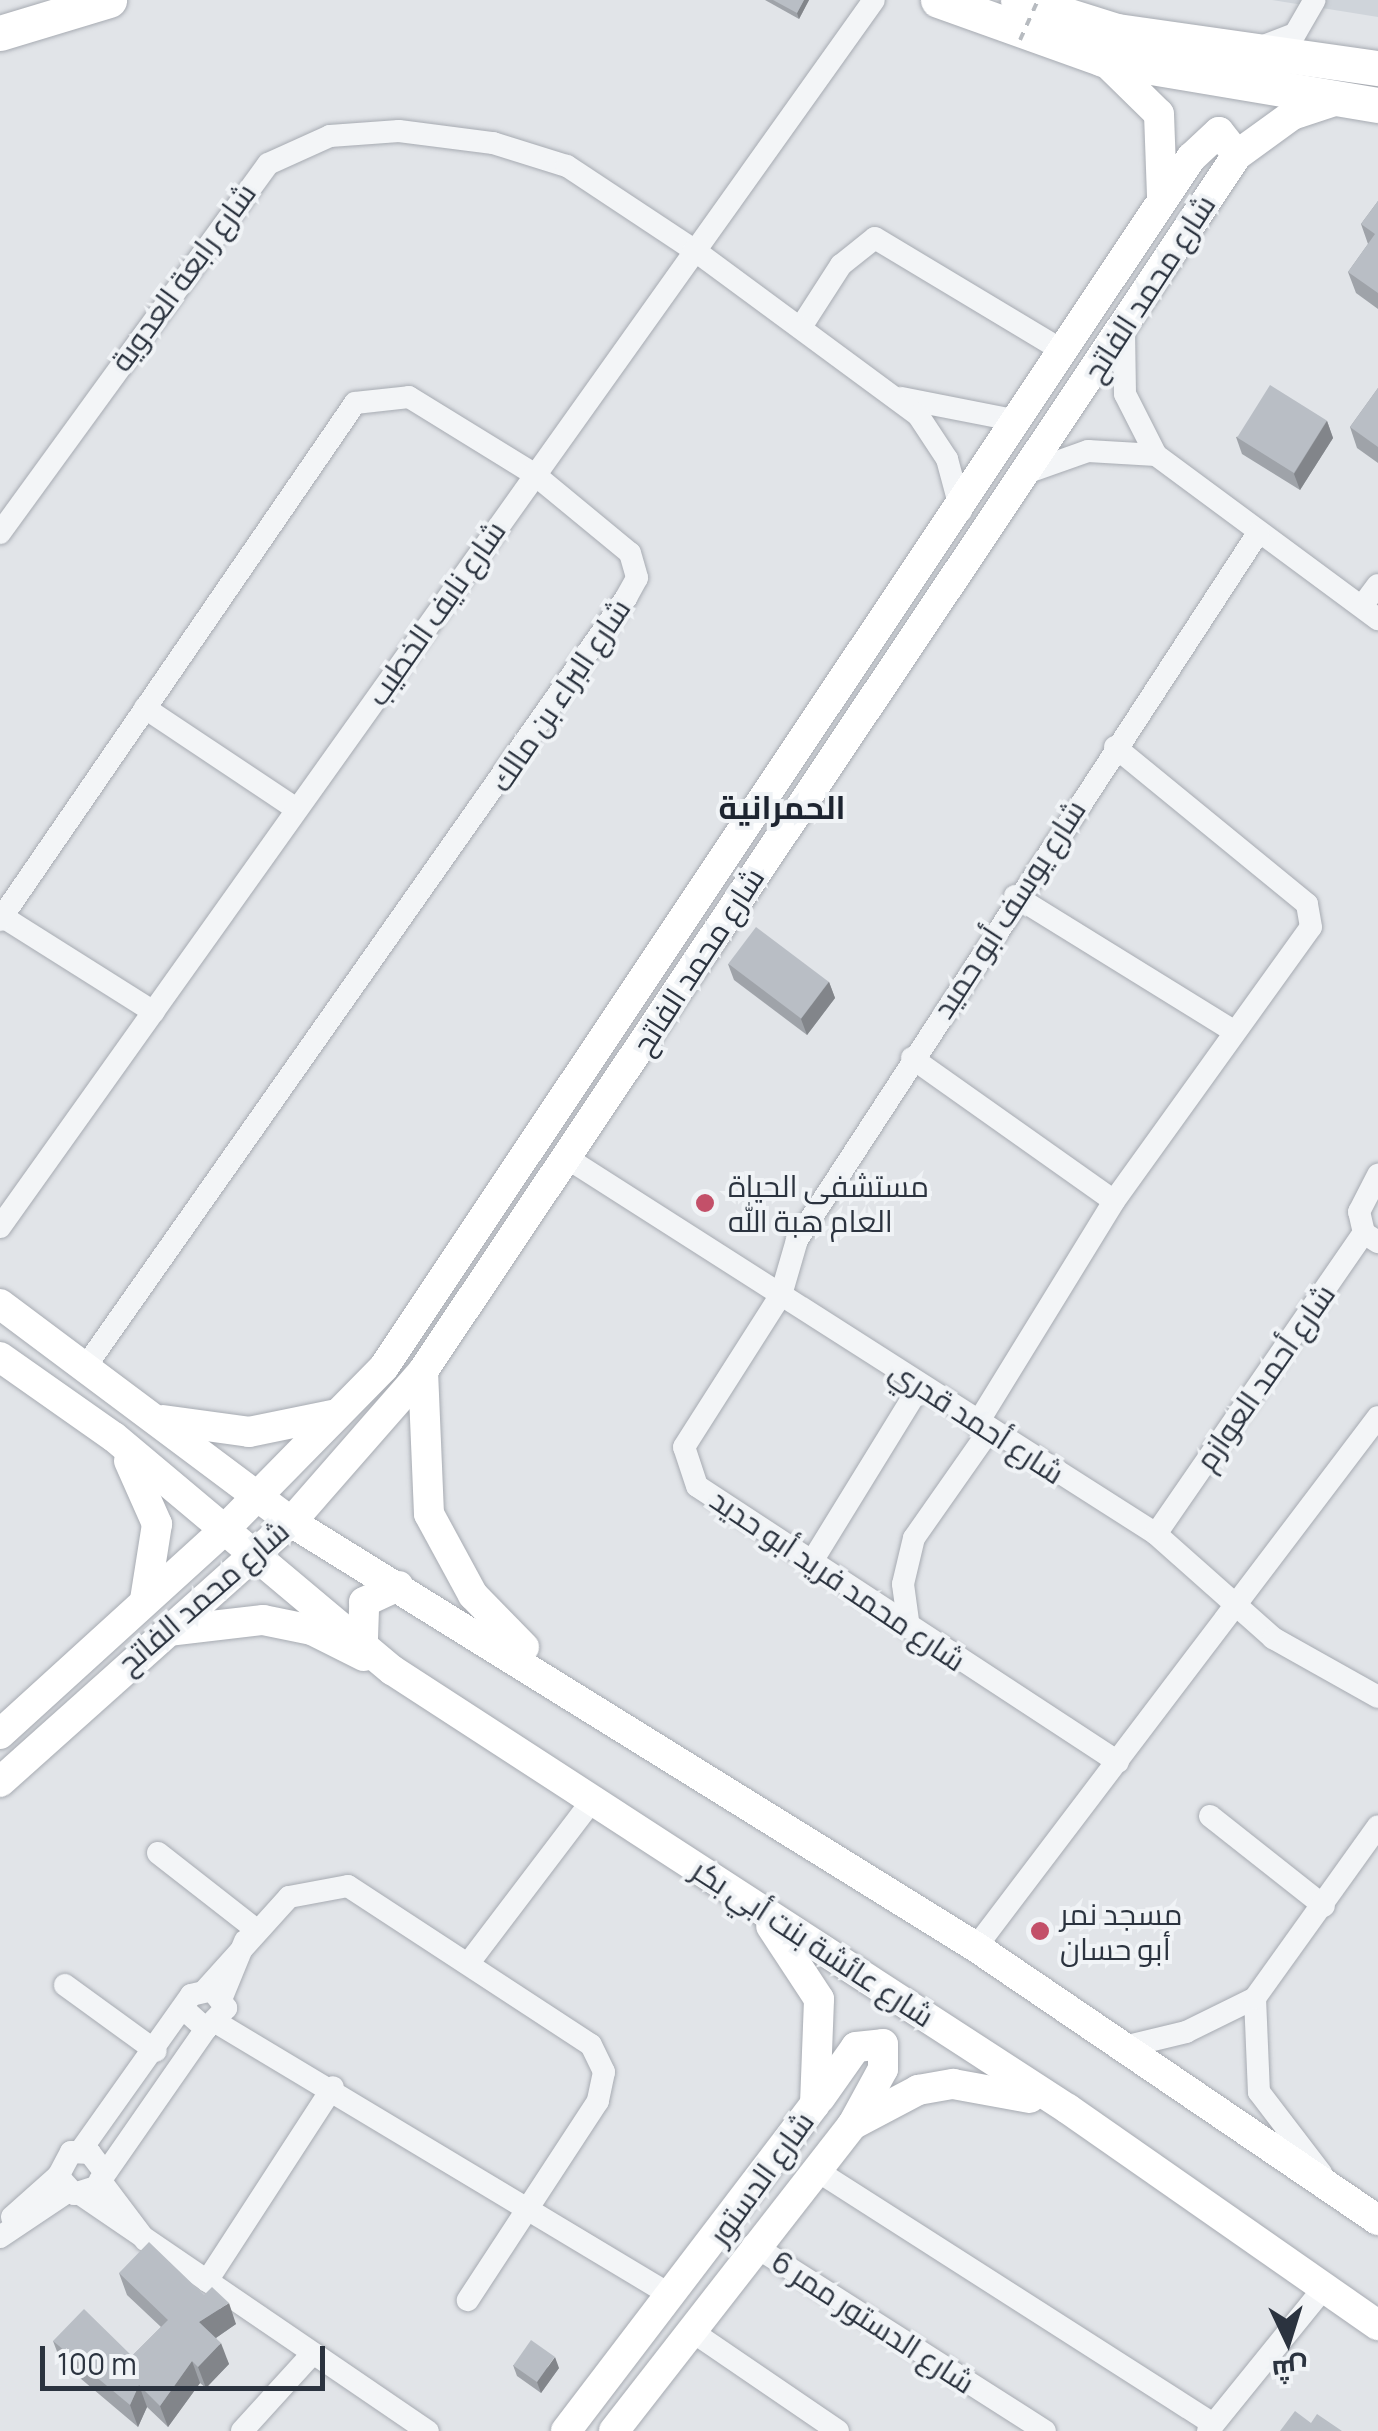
<!DOCTYPE html>
<html>
<head>
<meta charset="utf-8">
<style>
  body { margin:0 }
  #map { position:relative; width:1378px; height:2431px; overflow:hidden; background:#e1e4e8; font-family:Manrope,Cairo,sans-serif }
  div>[style] { position:absolute }
  [style*='--x'] { left:calc(var(--x)*1px); top:calc(var(--y)*1px); width:calc(var(--w)*1px); rotate:calc(var(--a)*1deg) }
  .built>* { inset:0; background:#cfd4da }
  .roads { filter:drop-shadow(0 0 2px #a7abb2) drop-shadow(0 0 2px #a7abb2) }
  .minor>* { height:22px; margin:-11px; padding:0 11px; transform-origin:11px; border-radius:11px; background:#f3f5f7 }
  .major>* { height:30px; margin:-15px; padding:0 15px; transform-origin:15px; border-radius:15px; background:#fff }
  .highway>* { height:35px; margin:-17.5px; padding:0 17.5px; transform-origin:17.5px; border-radius:17.5px; background:#fff }
  .path-bridge>* { height:4px; margin-top:-2px; transform-origin:0; background:repeating-linear-gradient(90deg,#b7bbc0 0 8px,transparent 0 16px) }
  .wall>* { inset:0; background:#9fa3a9 }
  .shaded-wall>* { inset:0; background:#82858a }
  .building>* { inset:0; background:#b9bec5; transform-origin:0 0 }
  .dots>* { width:28px; height:28px; translate:-50% -50%; box-sizing:border-box; border:5px solid #f0f3f6; border-radius:50% }
  span { translate:-50% -50%; white-space:nowrap; text-align:center; line-height:1.15; -webkit-text-stroke:8px #f0f3f6; paint-order:stroke }
  .street-label { font-size:30px; color:#2b333f }
  .poi-label { font-size:30px; color:#2b333f }
  .left { translate:0 -50%; text-align:left }
  .neighbourhood-label { font-size:32px; color:#1d2430; font-weight:700 }
  .north { position:absolute; left:1238px; top:2291px; width:100px; height:100px; -webkit-text-stroke:8px #f0f3f6; paint-order:stroke; rotate:176deg; font-size:28px; font-weight:700; line-height:40px; text-align:center; color:#2b333f }
  .north::after { content:''; display:block; margin:auto; width:35px; height:45px; background:#2b333f; clip-path:polygon(50% 0,100% 100%,50% 72%,0 100%) }
  .scale { position:absolute; left:40px; top:2346px; width:285px; height:45px; box-sizing:border-box; border:5px solid #2b333f; border-top:0; padding-left:12px; font-size:30px; line-height:35px; white-space:nowrap; color:#2b333f; -webkit-text-stroke:8px #f0f3f6; paint-order:stroke }
</style>
</head>
<body>
<div id="map">
  <div class="built">
    <div style="clip-path:polygon(1272px 0,1378px 0,1378px 17px)"></div>
  </div>
  <div class="roads">
    <div class="minor">
      <div style="--x:1261;--y:47;--w:36;--a:-21"></div>
      <div style="--x:1295;--y:34;--w:39;--a:-60"></div>
      <div style="--x:801;--y:327;--w:74;--a:-57.2"></div>
      <div style="--x:841;--y:265;--w:43;--a:-38.5"></div>
      <div style="--x:875;--y:238;--w:219;--a:31"></div>
      <div style="--x:1124;--y:330;--w:64;--a:89.1"></div>
      <div style="--x:1125;--y:394;--w:68;--a:63.1"></div>
      <div style="--x:1156;--y:455;--w:276;--a:36.5"></div>
      <div style="--x:901;--y:398;--w:119;--a:11.1"></div>
      <div style="--x:1026;--y:473;--w:66;--a:-19.5"></div>
      <div style="--x:1088;--y:451;--w:68;--a:3.4"></div>
      <div style="--x:0;--y:533;--w:456;--a:-54"></div>
      <div style="--x:268;--y:164;--w:68;--a:-24.3"></div>
      <div style="--x:330;--y:136;--w:69;--a:-4.1"></div>
      <div style="--x:399;--y:131;--w:95;--a:7.3"></div>
      <div style="--x:493;--y:143;--w:77;--a:17.3"></div>
      <div style="--x:567;--y:166;--w:152;--a:33.5"></div>
      <div style="--x:694;--y:250;--w:278;--a:36.4"></div>
      <div style="--x:918;--y:415;--w:53;--a:56.6"></div>
      <div style="--x:947;--y:459;--w:54;--a:74.9"></div>
      <div style="--x:1362;--y:606;--w:26;--a:-53"></div>
      <div style="--x:145;--y:708;--w:180;--a:33.7"></div>
      <div style="--x:1015;--y:896;--w:255;--a:31.7"></div>
      <div style="--x:3;--y:917;--w:178;--a:32.2"></div>
      <div style="--x:0;--y:920;--w:627;--a:-55.52"></div>
      <div style="--x:355;--y:403;--w:54;--a:-6.3"></div>
      <div style="--x:409;--y:397;--w:147;--a:31.6"></div>
      <div style="--x:534;--y:474;--w:124;--a:39.5"></div>
      <div style="--x:630;--y:553;--w:26;--a:74"></div>
      <div style="--x:637;--y:578;--w:23;--a:119"></div>
      <div style="--x:626;--y:598;--w:939;--a:125.11"></div>
      <div style="--x:912;--y:1058;--w:247;--a:35.3"></div>
      <div style="--x:567;--y:1158;--w:699;--a:32.55"></div>
      <div style="--x:1156;--y:1534;--w:157;--a:41.6"></div>
      <div style="--x:1273;--y:1638;--w:120;--a:29.3"></div>
      <div style="--x:0;--y:1227;--w:1506;--a:-54.54"></div>
      <div style="--x:1364;--y:1233;--w:22;--a:-103"></div>
      <div style="--x:1359;--y:1212;--w:42;--a:-62.8"></div>
      <div style="--x:977;--y:1424;--w:262;--a:-58.4"></div>
      <div style="--x:1114;--y:1201;--w:337;--a:-54.3"></div>
      <div style="--x:1311;--y:927;--w:23;--a:-100"></div>
      <div style="--x:1307;--y:904;--w:248;--a:-140.7"></div>
      <div style="--x:1156;--y:1534;--w:366;--a:-55.4"></div>
      <div style="--x:1364;--y:1233;--w:17;--a:33"></div>
      <div style="--x:811;--y:1563;--w:208;--a:-58.4"></div>
      <div style="--x:909;--y:1628;--w:44;--a:-97.8"></div>
      <div style="--x:903;--y:1584;--w:47;--a:-76.6"></div>
      <div style="--x:914;--y:1538;--w:131;--a:-55"></div>
      <div style="--x:1118;--y:1762;--w:503;--a:-146.75"></div>
      <div style="--x:697;--y:1486;--w:41;--a:-108.4"></div>
      <div style="--x:684;--y:1447;--w:180;--a:-57.5"></div>
      <div style="--x:781;--y:1295;--w:57;--a:-73.8"></div>
      <div style="--x:797;--y:1240;--w:844;--a:-56.89"></div>
      <div style="--x:1210;--y:1816;--w:145;--a:38.3"></div>
      <div style="--x:158;--y:1853;--w:122;--a:38"></div>
      <div style="--x:976;--y:1947;--w:665;--a:-52.82"></div>
      <div style="--x:471;--y:1960;--w:203;--a:-52.8"></div>
      <div style="--x:65;--y:1985;--w:112;--a:36"></div>
      <div style="--x:206;--y:1989;--w:124;--a:-47.9"></div>
      <div style="--x:289;--y:1897;--w:60;--a:-10.6"></div>
      <div style="--x:348;--y:1886;--w:290;--a:33.2"></div>
      <div style="--x:591;--y:2045;--w:30;--a:64"></div>
      <div style="--x:604;--y:2072;--w:30;--a:102"></div>
      <div style="--x:598;--y:2101;--w:238;--a:123.2"></div>
      <div style="--x:222;--y:1997;--w:61;--a:-67.7"></div>
      <div style="--x:1255;--y:1998;--w:94;--a:87.6"></div>
      <div style="--x:1259;--y:2092;--w:102;--a:52.6"></div>
      <div style="--x:219;--y:2024;--w:528;--a:30.98"></div>
      <div style="--x:1124;--y:2047;--w:64;--a:-13.6"></div>
      <div style="--x:1186;--y:2032;--w:77;--a:-26.2"></div>
      <div style="--x:1255;--y:1998;--w:211;--a:-54.4"></div>
      <div style="--x:81;--y:2150;--w:190;--a:-54.6"></div>
      <div style="--x:191;--y:1995;--w:22;--a:-13"></div>
      <div style="--x:212;--y:1990;--w:23;--a:52"></div>
      <div style="--x:226;--y:2008;--w:29;--a:134"></div>
      <div style="--x:206;--y:2029;--w:28;--a:-138"></div>
      <div style="--x:102;--y:2169;--w:20;--a:-127"></div>
      <div style="--x:90;--y:2153;--w:19;--a:-177"></div>
      <div style="--x:71;--y:2152;--w:27;--a:118"></div>
      <div style="--x:58;--y:2176;--w:24;--a:48"></div>
      <div style="--x:74;--y:2194;--w:23;--a:-18"></div>
      <div style="--x:96;--y:2187;--w:193;--a:-55.2"></div>
      <div style="--x:816;--y:2170;--w:471;--a:32.6"></div>
      <div style="--x:100;--y:2180;--w:75;--a:53.1"></div>
      <div style="--x:80;--y:2194;--w:421;--a:34.3"></div>
      <div style="--x:12;--y:2217;--w:62;--a:-41.7"></div>
      <div style="--x:0;--y:2237;--w:83;--a:-33.7"></div>
      <div style="--x:753;--y:2245;--w:346;--a:32.5"></div>
      <div style="--x:207;--y:2281;--w:231;--a:-57"></div>
      <div style="--x:690;--y:2330;--w:179;--a:34.3"></div>
      <div style="--x:242;--y:2431;--w:104;--a:-47.7"></div>
      <div style="--x:1208;--y:2431;--w:183;--a:-51"></div>
    </div>
    <div class="major">
      <div style="--x:1103;--y:59;--w:78;--a:44.5"></div>
      <div style="--x:1159;--y:114;--w:83;--a:87.9"></div>
      <div style="--x:0;--y:1304;--w:364;--a:36.8"></div>
      <div style="--x:291;--y:1522;--w:806;--a:31.82"></div>
      <div style="--x:976;--y:1947;--w:486;--a:34.2"></div>
      <div style="--x:0;--y:1357;--w:139;--a:35.1"></div>
      <div style="--x:114;--y:1437;--w:363;--a:40"></div>
      <div style="--x:392;--y:1670;--w:806;--a:33"></div>
      <div style="--x:1068;--y:2109;--w:378;--a:34.9"></div>
      <div style="--x:423;--y:1371;--w:143;--a:87.6"></div>
      <div style="--x:429;--y:1514;--w:92;--a:61.5"></div>
      <div style="--x:473;--y:1595;--w:73;--a:45.6"></div>
      <div style="--x:163;--y:1420;--w:87;--a:7.9"></div>
      <div style="--x:249;--y:1432;--w:90;--a:-11.6"></div>
      <div style="--x:129;--y:1461;--w:69;--a:66"></div>
      <div style="--x:157;--y:1524;--w:77;--a:99"></div>
      <div style="--x:168;--y:1631;--w:96;--a:-6.6"></div>
      <div style="--x:263;--y:1620;--w:50;--a:11.5"></div>
      <div style="--x:312;--y:1630;--w:58;--a:26.6"></div>
      <div style="--x:363;--y:1638;--w:36;--a:-88"></div>
      <div style="--x:364;--y:1602;--w:38;--a:-25"></div>
      <div style="--x:0;--y:1734;--w:300;--a:-42.3"></div>
      <div style="--x:222;--y:1532;--w:231;--a:-45.5"></div>
      <div style="--x:384;--y:1367;--w:1454;--a:-56.28"></div>
      <div style="--x:1191;--y:158;--w:38;--a:-43"></div>
      <div style="--x:1219;--y:132;--w:29;--a:52"></div>
      <div style="--x:0;--y:1782;--w:390;--a:-41.8"></div>
      <div style="--x:291;--y:1522;--w:201;--a:-48.8"></div>
      <div style="--x:423;--y:1371;--w:1463;--a:-56.2"></div>
      <div style="--x:1237;--y:155;--w:68;--a:-36"></div>
      <div style="--x:1292;--y:115;--w:47;--a:-18.4"></div>
      <div style="--x:820;--y:2098;--w:62;--a:-54.8"></div>
      <div style="--x:856;--y:2047;--w:27;--a:-6"></div>
      <div style="--x:883;--y:2044;--w:25;--a:90"></div>
      <div style="--x:883;--y:2069;--w:60;--a:118.7"></div>
      <div style="--x:566;--y:2431;--w:411;--a:-52.7"></div>
      <div style="--x:815;--y:2104;--w:105;--a:-87.8"></div>
      <div style="--x:819;--y:1999;--w:87;--a:-123.3"></div>
      <div style="--x:614;--y:2431;--w:388;--a:-52.1"></div>
      <div style="--x:852;--y:2125;--w:75;--a:-27.9"></div>
      <div style="--x:918;--y:2090;--w:36;--a:-10"></div>
      <div style="--x:953;--y:2084;--w:78;--a:10.3"></div>
    </div>
    <div class="highway">
      <div style="--x:938;--y:0;--w:175;--a:19.7"></div>
      <div style="--x:1103;--y:59;--w:279;--a:9.5"></div>
      <div style="--x:1018;--y:0;--w:104;--a:17.4"></div>
      <div style="--x:1117;--y:31;--w:264;--a:8.1"></div>
      <div style="--x:0;--y:33;--w:114;--a:-16.8"></div>
    </div>
  </div>
  <div class="path-bridge">
    <div style="--x:1020;--y:40;--w:44;--a:-65.8"></div>
  </div>
  <div class="wall">
    <div style="clip-path:polygon(765px 0,809px 0,799px 19px)"></div>
    <div style="clip-path:polygon(1378px 201px,1378px 309px,1356px 293px,1348px 272px,1368px 244px,1361px 224px)"></div>
    <div style="clip-path:polygon(1378px 388px,1378px 463px,1357px 448px,1350px 427px)"></div>
    <div style="clip-path:polygon(1327px 421px,1333px 438px,1300px 490px,1242px 454px,1236px 437px)"></div>
    <div style="clip-path:polygon(728px 964px,829px 982px,835px 998px,807px 1035px,734px 980px)"></div>
    <div style="clip-path:polygon(119px 2273px,204px 2295px,236px 2324px,216px 2338px,229px 2364px,206px 2388px,200px 2383px,168px 2427px,147px 2407px,138px 2427px,61px 2362px,53px 2341px,132px 2356px,161px 2327px,127px 2295px)"></div>
    <div style="clip-path:polygon(513px 2365px,559px 2368px,541px 2393px,517px 2376px)"></div>
  </div>
  <div class="shaded-wall">
    <div style="clip-path:polygon(804px 0,809px 0,799px 19px,797px 13px)"></div>
    <div style="clip-path:polygon(1327px 421px,1333px 438px,1300px 490px,1294px 474px)"></div>
    <div style="clip-path:polygon(829px 982px,835px 998px,807px 1035px,801px 1019px)"></div>
    <div style="clip-path:polygon(229px 2303px,236px 2324px,207px 2344px,199px 2322px)"></div>
    <div style="clip-path:polygon(221px 2343px,229px 2364px,206px 2388px,198px 2367px)"></div>
    <div style="clip-path:polygon(555px 2357px,559px 2368px,541px 2393px,537px 2382px)"></div>
    <div style="clip-path:polygon(192px 2361px,200px 2383px,168px 2427px,160px 2406px)"></div>
    <div style="clip-path:polygon(139px 2385px,147px 2407px,138px 2427px,130px 2405px)"></div>
  </div>
  <div class="building">
    <div style="clip-path:polygon(773px 0,804px 0,797px 13px)"></div>
    <div style="clip-path:polygon(1378px 201px,1378px 293px,1348px 272px,1375px 234px,1361px 224px)"></div>
    <div style="left:1270px;top:385px;width:67px;height:62px;rotate:32deg"></div>
    <div style="clip-path:polygon(1378px 388px,1378px 447px,1350px 427px)"></div>
    <div style="left:756px;top:927px;width:91px;height:46px;rotate:37deg"></div>
    <div style="clip-path:polygon(149px 2242px,204px 2295px,212px 2287px,229px 2303px,199px 2322px,221px 2343px,198px 2367px,192px 2361px,160px 2406px,139px 2385px,130px 2405px,53px 2341px,84px 2309px,132px 2356px,168px 2320px,119px 2273px)"></div>
    <div style="left:531px;top:2340px;width:29px;height:31px;rotate:35deg"></div>
    <div style="clip-path:polygon(1295px 2411px,1311px 2423px,1317px 2414px,1342px 2431px,1280px 2431px)"></div>
  </div>
  <div class="dots">
    <div style="left:705px;top:1203px;background:#c35069"></div>
    <div style="left:1040px;top:1931px;background:#c35069"></div>
  </div>
  <div class="street-label">
    <span style="left:183px;top:277px;rotate:-54deg">شارع رابعة العدوية</span>
    <span style="left:1149px;top:288px;rotate:-57deg">شارع محمد الفاتح</span>
    <span style="left:436px;top:613px;rotate:-55deg">شارع نايف الخطيب</span>
    <span style="left:560px;top:695px;rotate:-56deg">شارع البراء بن مالك</span>
    <span style="left:1009px;top:909px;rotate:-57deg">شارع يوسف أبو حميد</span>
    <span style="left:698px;top:961px;rotate:-57deg">شارع محمد الفاتح</span>
    <span style="left:1265px;top:1377px;rotate:-55deg">شارع أحمد العوازم</span>
    <span style="left:977px;top:1422px;rotate:33deg">شارع أحمد قدري</span>
    <span style="left:838px;top:1580px;rotate:34deg">شارع محمد فريد أبو حديد</span>
    <span style="left:203px;top:1597px;rotate:-41deg">شارع محمد الفاتح</span>
    <span style="left:813px;top:1943px;rotate:33deg">شارع عائشة بنت أبي بكر</span>
    <span style="left:761px;top:2178px;rotate:-54deg">شارع الدستور</span>
    <span style="left:873px;top:2322px;rotate:33deg">شارع الدستور ممر 6</span>
  </div>
  <div class="poi-label">
    <span class="left" style="left:728px;top:1203px">مستشفى الحياة<br>العام هبة الله</span>
    <span class="left" style="left:1060px;top:1931px">مسجد نمر<br>أبو حسان</span>
  </div>
  <div class="neighbourhood-label">
    <span style="left:782px;top:807px">الحمرانية</span>
  </div>
  <div class="north">ش</div>
  <div class="scale">100 m</div>
</div>
</body>
</html>
